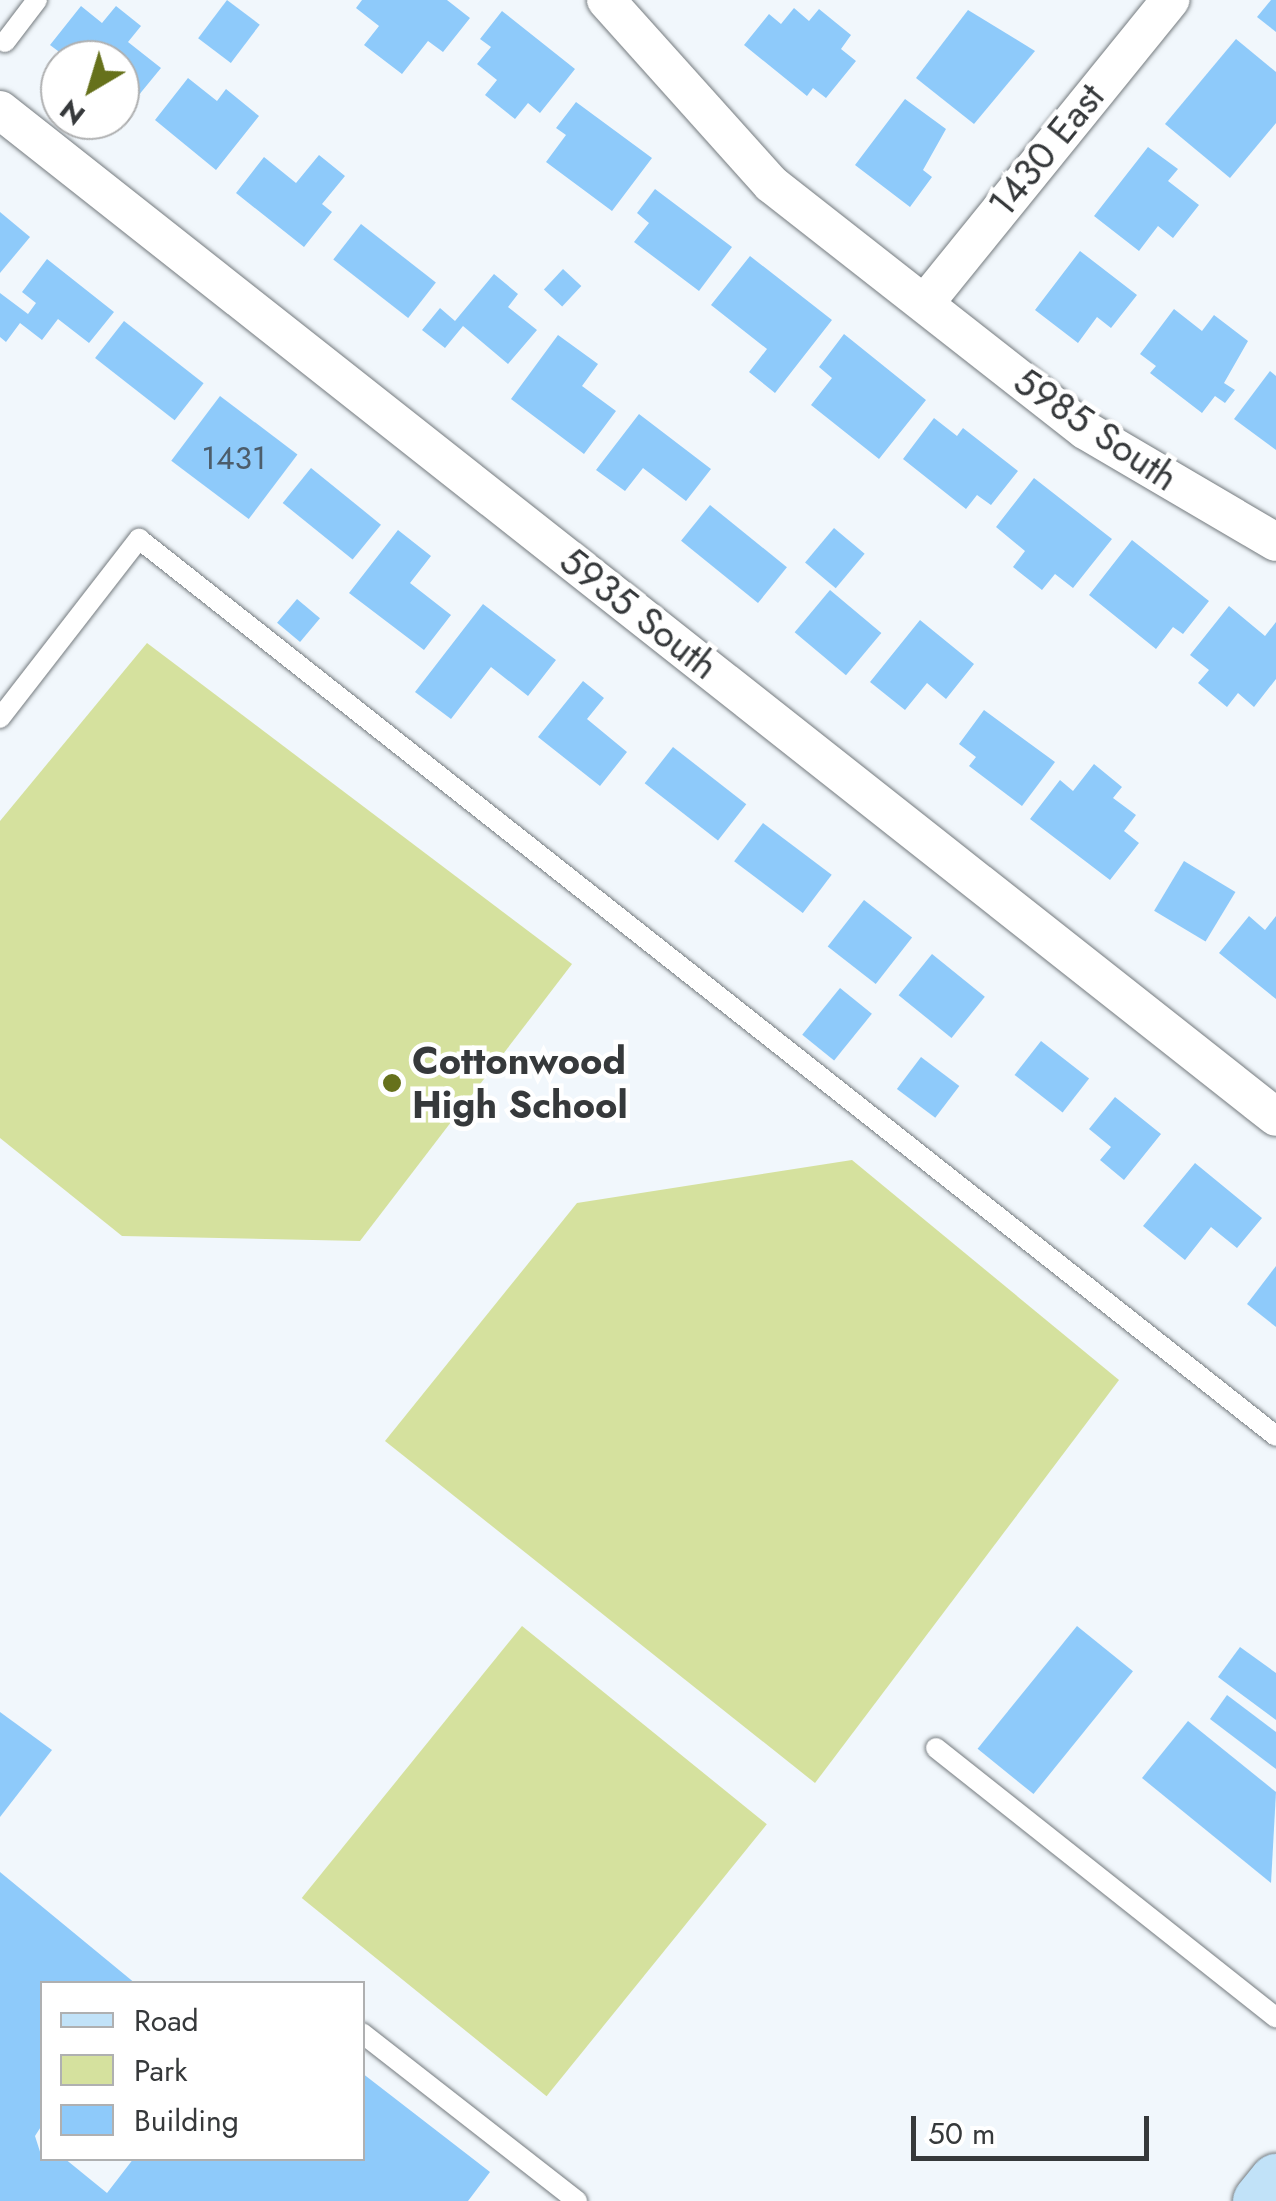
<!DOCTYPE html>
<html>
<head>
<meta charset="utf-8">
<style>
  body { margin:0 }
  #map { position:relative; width:1276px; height:2201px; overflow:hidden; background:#f1f7fc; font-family:Jost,sans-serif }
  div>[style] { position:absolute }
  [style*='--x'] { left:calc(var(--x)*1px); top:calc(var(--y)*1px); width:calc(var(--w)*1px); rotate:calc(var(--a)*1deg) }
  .green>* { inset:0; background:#d5e19e; transform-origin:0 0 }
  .building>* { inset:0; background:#8ecafa; transform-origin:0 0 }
  .roads { filter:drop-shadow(0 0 2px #757b7f) drop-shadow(0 0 2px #757b7f) }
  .service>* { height:20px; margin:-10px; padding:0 10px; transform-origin:10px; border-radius:10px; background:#fff }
  .minor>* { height:38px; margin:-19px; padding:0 19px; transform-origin:19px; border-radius:19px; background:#fff }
  .secondary>* { height:55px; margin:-27.5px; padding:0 27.5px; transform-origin:27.5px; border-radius:27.5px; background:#c1e2f8 }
  .dots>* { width:28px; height:28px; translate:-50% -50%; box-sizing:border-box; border:5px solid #fff; border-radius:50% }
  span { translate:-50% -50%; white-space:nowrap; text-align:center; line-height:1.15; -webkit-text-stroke:9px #fff; paint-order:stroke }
  .number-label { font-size:32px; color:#4c5d6b }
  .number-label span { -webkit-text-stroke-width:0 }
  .street-label { font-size:38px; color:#36393b }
  .poi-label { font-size:38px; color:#36393b; font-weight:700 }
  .left { translate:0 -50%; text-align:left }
  .legend { position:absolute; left:40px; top:1981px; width:325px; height:180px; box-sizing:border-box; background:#fff; border:2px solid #afb0b1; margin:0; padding:12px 18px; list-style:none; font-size:30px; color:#36393b }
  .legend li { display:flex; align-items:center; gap:20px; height:50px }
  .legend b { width:50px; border:2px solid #afb0b1 }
  .north { position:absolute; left:40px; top:40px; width:100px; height:100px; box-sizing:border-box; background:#fff; border:2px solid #afb0b1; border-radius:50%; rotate:218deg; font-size:28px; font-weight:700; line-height:40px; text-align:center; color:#36393b }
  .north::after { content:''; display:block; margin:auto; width:35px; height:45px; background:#66711b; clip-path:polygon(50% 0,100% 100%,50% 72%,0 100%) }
  .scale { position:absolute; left:911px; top:2116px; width:238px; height:45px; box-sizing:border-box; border:5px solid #36393b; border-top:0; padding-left:12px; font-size:30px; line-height:35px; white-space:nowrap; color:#36393b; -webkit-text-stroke:8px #fff; paint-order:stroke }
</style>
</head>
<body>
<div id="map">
  <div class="green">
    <div style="clip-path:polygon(147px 643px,572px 964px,360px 1241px,122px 1236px,0 1138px,0 821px)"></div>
    <div style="clip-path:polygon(852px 1160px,1119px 1380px,815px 1783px,385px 1441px,577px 1203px)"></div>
    <div style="left:522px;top:1626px;width:315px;height:350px;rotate:39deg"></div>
  </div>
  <div class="building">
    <div style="left:227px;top:0;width:41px;height:48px;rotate:37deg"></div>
    <div style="clip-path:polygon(362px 0,447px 0,470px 18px,443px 52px,428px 41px,402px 74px,364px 45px,379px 26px,356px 8px)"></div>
    <div style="clip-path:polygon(1271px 0,1276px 0,1276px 32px,1257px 17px)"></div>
    <div style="clip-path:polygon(81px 6px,102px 23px,116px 6px,141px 26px,128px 42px,161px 68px,129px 107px,120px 100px,120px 60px,70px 60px,50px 45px)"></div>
    <div style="clip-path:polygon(794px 8px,809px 21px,819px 9px,851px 35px,841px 49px,856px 61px,826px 98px,813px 88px,807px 96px,744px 45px,769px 14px,781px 24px)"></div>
    <div style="clip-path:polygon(968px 10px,1035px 51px,974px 124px,916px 78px)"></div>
    <div style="clip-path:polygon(502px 11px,575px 69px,540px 113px,528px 103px,515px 119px,485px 95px,497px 80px,477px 64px,491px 47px,480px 39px)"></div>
    <div style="clip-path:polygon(1236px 39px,1276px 72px,1276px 123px,1230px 178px,1165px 124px)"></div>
    <div style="clip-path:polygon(188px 78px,217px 101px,226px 89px,259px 116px,216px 170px,155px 120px)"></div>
    <div style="clip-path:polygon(905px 99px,946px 129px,923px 170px,932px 177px,910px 207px,855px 165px)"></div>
    <div style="clip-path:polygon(576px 102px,652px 158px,612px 211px,546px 162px,566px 135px,556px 128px)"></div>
    <div style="clip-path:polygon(1148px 147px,1178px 169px,1168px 181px,1199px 205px,1173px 238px,1158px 226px,1139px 251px,1094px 216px)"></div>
    <div style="clip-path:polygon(319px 155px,345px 176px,322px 204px,332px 212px,304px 247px,236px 193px,264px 157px,296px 183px)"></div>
    <div style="clip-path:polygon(655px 189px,732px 247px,699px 291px,634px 242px,649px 223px,637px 213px)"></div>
    <div style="clip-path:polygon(0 212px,30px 237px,0 273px)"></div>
    <div style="left:361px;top:224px;width:95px;height:45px;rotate:38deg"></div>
    <div style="clip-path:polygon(1080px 251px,1137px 295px,1111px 328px,1097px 317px,1078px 343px,1035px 310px)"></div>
    <div style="clip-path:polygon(750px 256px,832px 320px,775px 393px,749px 372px,767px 349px,711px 305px)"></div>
    <div style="clip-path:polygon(47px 259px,114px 312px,89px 343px,58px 319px,42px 340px,20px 323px,6px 342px,0 337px,0 293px,28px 314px,36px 303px,22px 292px)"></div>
    <div style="left:563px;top:269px;width:25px;height:28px;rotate:43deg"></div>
    <div style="clip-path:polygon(494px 274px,518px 294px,508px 307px,537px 330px,508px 364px,463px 326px,445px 348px,422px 330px,440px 308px,455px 321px)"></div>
    <div style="clip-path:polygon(1174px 309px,1202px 331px,1214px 315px,1248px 341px,1224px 383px,1235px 390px,1225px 403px,1215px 396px,1202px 413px,1150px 373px,1156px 366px,1140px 354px)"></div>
    <div style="left:124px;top:321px;width:101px;height:47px;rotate:38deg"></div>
    <div style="clip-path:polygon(844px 334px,926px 400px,879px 459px,811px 405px,832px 378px,819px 367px)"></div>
    <div style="clip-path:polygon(558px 335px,598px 364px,582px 386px,616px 411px,584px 454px,511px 399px)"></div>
    <div style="clip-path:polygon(1270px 371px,1276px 376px,1276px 450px,1234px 419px)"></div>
    <div style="left:220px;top:396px;width:97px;height:81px;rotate:37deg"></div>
    <div style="clip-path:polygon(639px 414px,711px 469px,686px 501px,643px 468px,625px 491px,596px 470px)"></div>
    <div style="clip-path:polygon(934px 418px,957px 436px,963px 428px,1018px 471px,991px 505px,977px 495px,966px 509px,903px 459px)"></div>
    <div style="left:311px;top:468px;width:90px;height:45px;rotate:39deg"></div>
    <div style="clip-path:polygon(1034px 478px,1112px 539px,1073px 588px,1055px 574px,1042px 590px,1013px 567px,1025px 551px,996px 527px)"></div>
    <div style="left:710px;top:505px;width:99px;height:46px;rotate:39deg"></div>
    <div style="left:834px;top:528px;width:40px;height:45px;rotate:40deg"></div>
    <div style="clip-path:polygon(398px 530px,431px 556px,410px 583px,451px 615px,424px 650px,349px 593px)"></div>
    <div style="clip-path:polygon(1132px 540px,1209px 601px,1183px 634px,1173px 627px,1156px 649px,1089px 595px)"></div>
    <div style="left:830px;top:590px;width:67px;height:55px;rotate:40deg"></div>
    <div style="left:297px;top:599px;width:30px;height:31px;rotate:40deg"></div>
    <div style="clip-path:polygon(483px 604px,556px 660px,528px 696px,491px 667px,451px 719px,415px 692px)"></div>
    <div style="clip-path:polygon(1229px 606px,1265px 636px,1276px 622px,1276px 679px,1254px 707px,1238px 693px,1227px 707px,1198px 683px,1209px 670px,1190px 655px)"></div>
    <div style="clip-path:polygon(920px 620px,974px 664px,946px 699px,927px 683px,905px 710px,870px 682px)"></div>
    <div style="clip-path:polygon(583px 681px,604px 698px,587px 719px,627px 752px,600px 786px,538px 737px)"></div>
    <div style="clip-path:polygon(984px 710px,1055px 762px,1022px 806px,969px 766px,976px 757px,959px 744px)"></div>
    <div style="left:673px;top:747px;width:93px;height:46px;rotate:38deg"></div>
    <div style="clip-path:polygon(1094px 764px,1122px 787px,1113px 798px,1136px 815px,1124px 831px,1139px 843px,1110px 880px,1030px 819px,1060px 780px,1073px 791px)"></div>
    <div style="left:763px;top:823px;width:86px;height:48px;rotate:37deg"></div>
    <div style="left:1184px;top:861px;width:60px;height:58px;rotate:31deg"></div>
    <div style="left:864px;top:900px;width:61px;height:59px;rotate:38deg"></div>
    <div style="clip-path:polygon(1249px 916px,1265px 930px,1276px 916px,1276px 999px,1219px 953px)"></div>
    <div style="left:932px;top:954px;width:68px;height:53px;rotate:39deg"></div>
    <div style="left:840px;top:988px;width:41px;height:60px;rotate:39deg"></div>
    <div style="left:1041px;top:1041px;width:61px;height:43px;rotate:38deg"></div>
    <div style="left:921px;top:1057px;width:48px;height:40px;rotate:37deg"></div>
    <div style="clip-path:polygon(1115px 1097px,1161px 1134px,1124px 1180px,1100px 1160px,1111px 1147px,1089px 1129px)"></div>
    <div style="clip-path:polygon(1195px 1163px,1262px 1218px,1237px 1248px,1211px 1227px,1185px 1260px,1143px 1226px)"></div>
    <div style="clip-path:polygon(1276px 1266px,1276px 1327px,1247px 1304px)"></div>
    <div style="left:1077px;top:1626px;width:72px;height:158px;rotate:39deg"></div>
    <div style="clip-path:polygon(1240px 1647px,1276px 1673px,1276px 1720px,1218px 1677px)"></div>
    <div style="clip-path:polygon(1227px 1695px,1276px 1732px,1276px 1769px,1210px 1719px)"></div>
    <div style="clip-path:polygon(0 1712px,52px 1750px,0 1817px)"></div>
    <div style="clip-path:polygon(1188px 1721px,1276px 1792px,1271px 1883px,1142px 1778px)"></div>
    <div style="clip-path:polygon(0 1872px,136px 1984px,42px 1984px,42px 2125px,35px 2136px,42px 2158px,64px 2158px,107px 2193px,134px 2158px,362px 2158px,362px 2073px,490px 2172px,468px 2201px,0 2201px)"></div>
  </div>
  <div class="roads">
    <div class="service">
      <div style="--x:5;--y:42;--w:53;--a:-52.7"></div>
      <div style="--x:0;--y:718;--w:227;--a:-52.2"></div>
      <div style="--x:139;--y:539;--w:1448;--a:38.27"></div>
      <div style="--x:936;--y:1748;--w:434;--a:38.4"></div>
      <div style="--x:362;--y:2033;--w:273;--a:38"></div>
    </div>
    <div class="minor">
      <div style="--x:606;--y:0;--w:247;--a:48.1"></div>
      <div style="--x:771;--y:184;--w:399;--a:38.1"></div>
      <div style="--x:1085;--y:430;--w:221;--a:30.4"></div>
      <div style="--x:0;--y:110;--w:1625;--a:38.28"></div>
      <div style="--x:925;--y:303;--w:390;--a:-51"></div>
    </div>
    <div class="secondary">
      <div style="--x:1260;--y:2201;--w:26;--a:-51"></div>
    </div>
  </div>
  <div class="dots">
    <div style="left:392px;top:1083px;background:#66711b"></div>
  </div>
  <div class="number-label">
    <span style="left:234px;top:458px">1431</span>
  </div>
  <div class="street-label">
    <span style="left:1046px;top:150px;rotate:-51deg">1430 East</span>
    <span style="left:1096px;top:429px;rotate:34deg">5985 South</span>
    <span style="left:639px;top:613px;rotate:38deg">5935 South</span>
  </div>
  <div class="poi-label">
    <span class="left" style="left:412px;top:1083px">Cottonwood<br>High School</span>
  </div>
  <ul class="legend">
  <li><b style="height:12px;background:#c1e2f8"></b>Road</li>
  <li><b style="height:28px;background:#d5e19e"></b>Park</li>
  <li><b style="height:28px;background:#8ecafa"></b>Building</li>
  </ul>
  <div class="north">N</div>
  <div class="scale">50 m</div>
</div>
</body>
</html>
